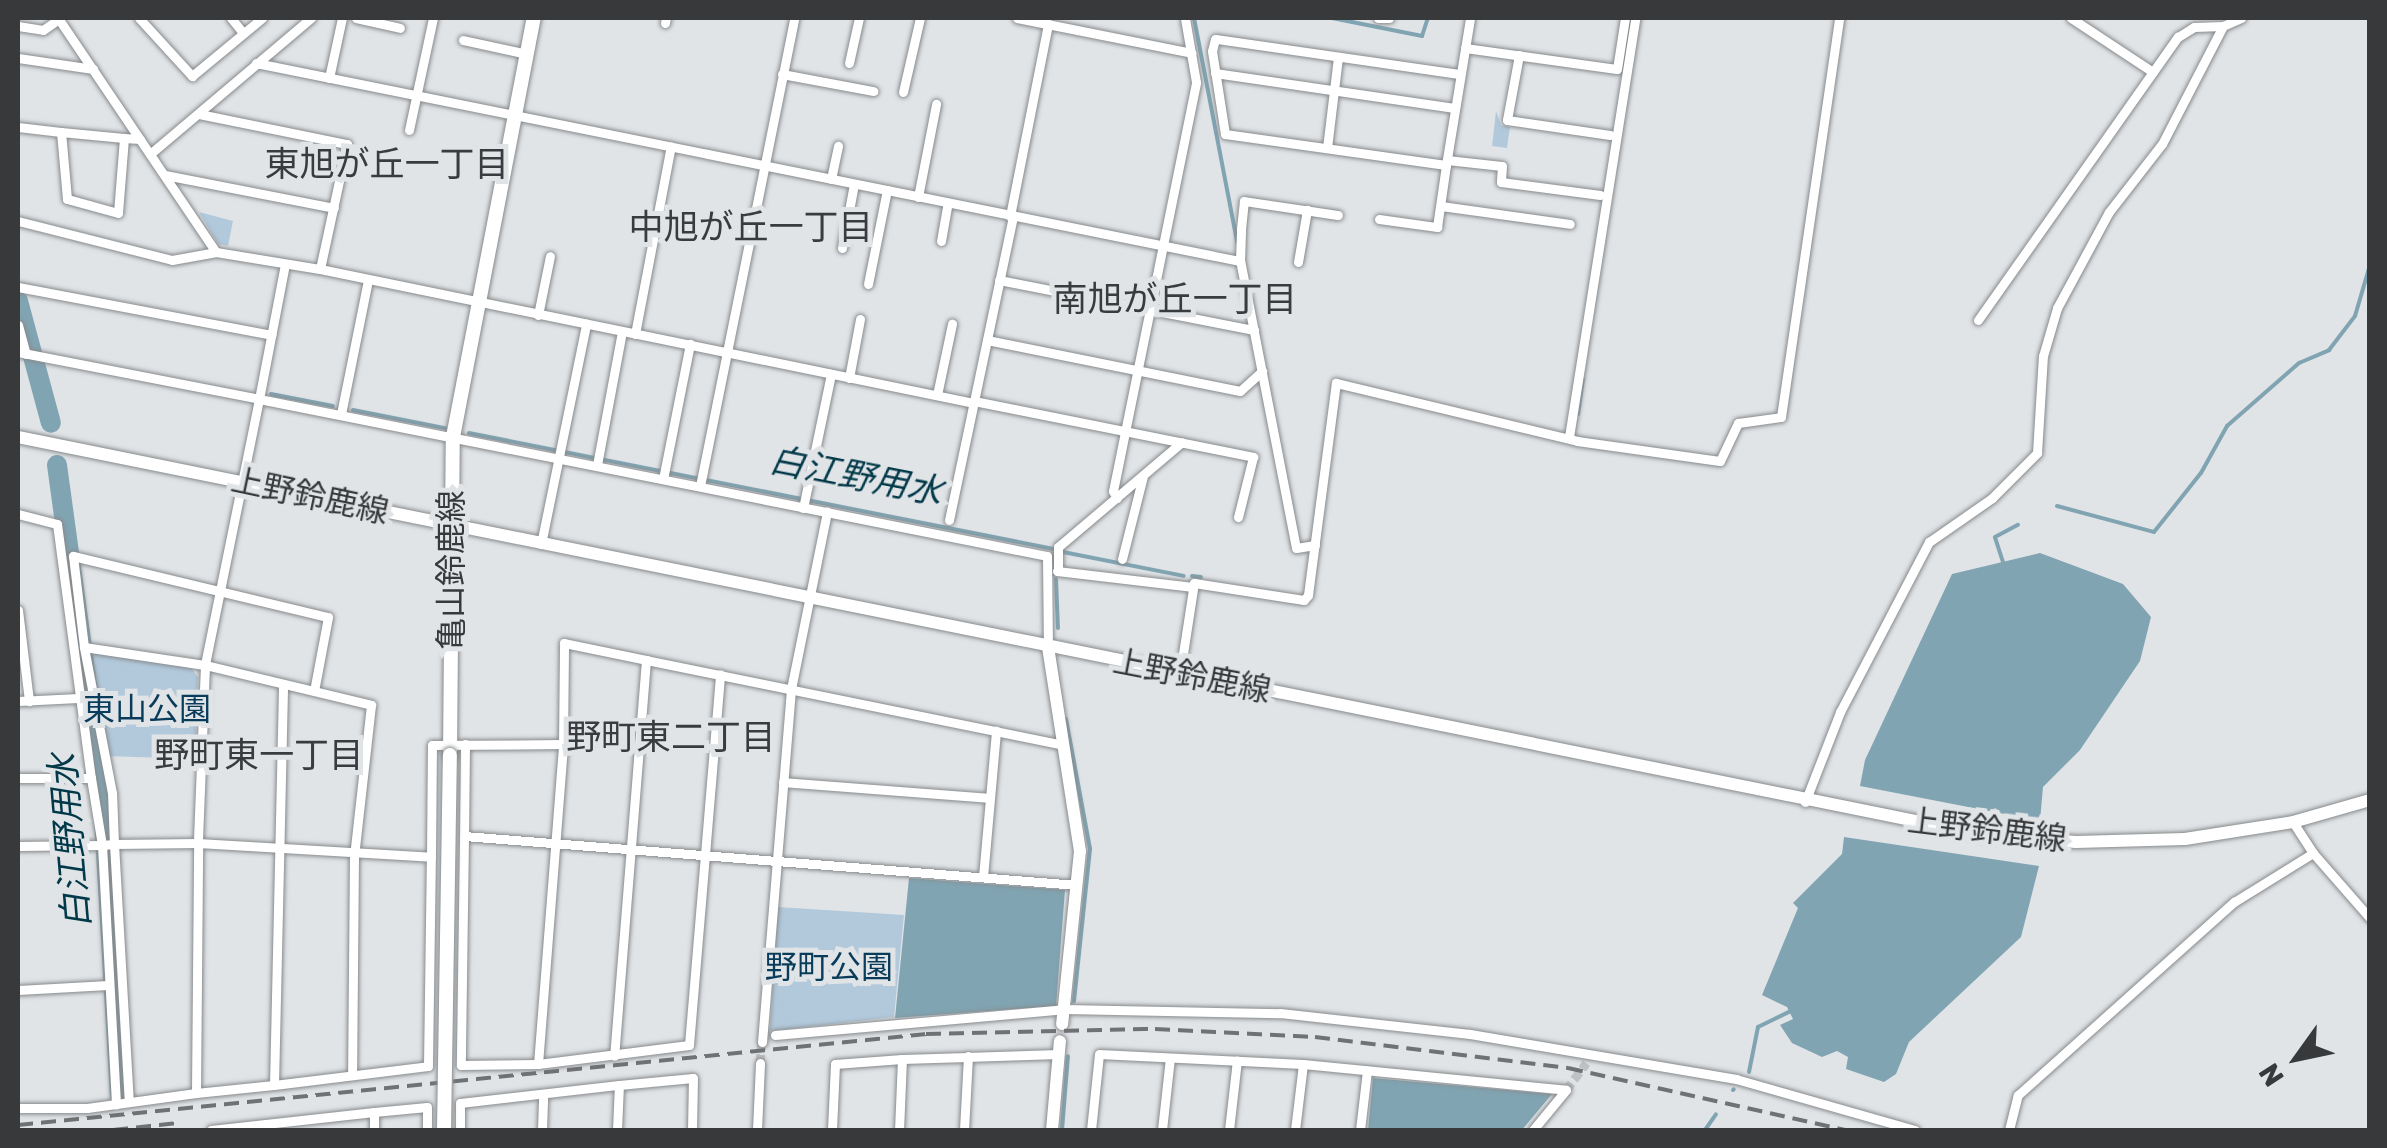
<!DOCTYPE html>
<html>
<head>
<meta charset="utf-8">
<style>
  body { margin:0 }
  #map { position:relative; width:2387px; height:1148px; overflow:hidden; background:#e1e4e7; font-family:Rubik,"Noto Sans JP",sans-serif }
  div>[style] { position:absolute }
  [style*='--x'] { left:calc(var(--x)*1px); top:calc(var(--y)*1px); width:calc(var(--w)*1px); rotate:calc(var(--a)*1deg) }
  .green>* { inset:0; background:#b2c9dc }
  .water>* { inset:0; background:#81a4b2 }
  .stream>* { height:4px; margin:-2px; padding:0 2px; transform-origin:2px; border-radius:2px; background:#81a4b2 }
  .river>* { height:20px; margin:-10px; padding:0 10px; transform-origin:10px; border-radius:10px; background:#81a4b2 }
  .street-tunnel>* { height:9px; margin-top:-4.5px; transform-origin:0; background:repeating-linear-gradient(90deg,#bfc2c4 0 9px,transparent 0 13.5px) }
  .roads { filter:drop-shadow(0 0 2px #878a8c) drop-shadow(0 0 2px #878a8c) }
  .street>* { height:9px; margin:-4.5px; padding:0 4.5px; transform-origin:4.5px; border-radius:4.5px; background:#fff }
  .secondary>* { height:12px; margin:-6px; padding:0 6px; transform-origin:6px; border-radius:6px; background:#fff }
  .primary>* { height:14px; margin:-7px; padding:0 7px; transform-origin:7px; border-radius:7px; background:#fff }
  .rail>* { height:4px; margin-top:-2px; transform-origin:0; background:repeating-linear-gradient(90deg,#6f7173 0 15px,transparent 0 23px) }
  .bridges { filter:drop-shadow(0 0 2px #878a8c) drop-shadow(0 0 2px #878a8c) }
  .primary-bridge>* { height:14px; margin:-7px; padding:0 7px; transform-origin:7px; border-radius:7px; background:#fff }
  span { translate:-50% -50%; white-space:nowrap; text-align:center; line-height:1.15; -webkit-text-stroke:10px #e1e4e7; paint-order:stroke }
  .street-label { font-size:32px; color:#37393a }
  .park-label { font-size:32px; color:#093c5a }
  .neighbourhood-label { font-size:35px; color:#393b3e }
  .water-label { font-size:35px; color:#023949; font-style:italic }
  .frame { position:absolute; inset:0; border:20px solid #37393a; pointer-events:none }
  .north { position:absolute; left:2247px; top:1008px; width:100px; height:100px; -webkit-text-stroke:8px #e1e4e7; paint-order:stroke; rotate:237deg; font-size:28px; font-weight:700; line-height:40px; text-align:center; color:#37393a }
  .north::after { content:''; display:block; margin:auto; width:35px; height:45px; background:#37393a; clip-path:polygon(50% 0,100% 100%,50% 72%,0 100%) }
</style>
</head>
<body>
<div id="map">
  <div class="green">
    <div style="clip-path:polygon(1496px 111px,1501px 125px,1510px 127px,1507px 148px,1492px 146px)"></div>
    <div style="clip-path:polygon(199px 212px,233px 221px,228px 246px,218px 244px)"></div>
    <div style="clip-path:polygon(95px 653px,191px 668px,198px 677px,195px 759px,106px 756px,90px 657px)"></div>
    <div style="clip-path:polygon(778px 907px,904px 915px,894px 1017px,770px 1031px)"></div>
  </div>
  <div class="water">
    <div style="clip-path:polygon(2040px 553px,2123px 584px,2151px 617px,2140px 661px,2080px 750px,2043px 787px,2040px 821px,1860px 786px,1865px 760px,1952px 574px)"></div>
    <div style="clip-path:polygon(1844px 837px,2039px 866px,2021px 937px,1909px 1042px,1896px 1074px,1884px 1082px,1846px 1069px,1848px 1057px,1837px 1051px,1822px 1057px,1792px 1043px,1780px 1025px,1793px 1019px,1787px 1007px,1762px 995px,1798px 908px,1793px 903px,1842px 854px)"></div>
    <div style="clip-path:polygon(909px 878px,1065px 890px,1056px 1006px,895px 1018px)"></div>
    <div style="clip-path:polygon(1373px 1078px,1552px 1094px,1522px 1130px,1368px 1130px)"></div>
  </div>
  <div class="stream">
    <div style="--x:1194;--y:18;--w:228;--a:79.1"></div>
    <div style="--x:1332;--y:18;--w:92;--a:11.3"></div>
    <div style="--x:1422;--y:36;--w:19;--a:-72"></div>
    <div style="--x:271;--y:394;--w:63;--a:11"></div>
    <div style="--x:353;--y:410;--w:94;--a:11.1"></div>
    <div style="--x:1578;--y:414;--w:35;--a:-82"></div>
    <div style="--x:469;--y:433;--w:596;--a:11.22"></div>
    <div style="--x:2057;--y:506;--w:100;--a:15"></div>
    <div style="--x:2154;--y:532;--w:75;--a:-51.5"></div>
    <div style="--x:2201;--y:473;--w:54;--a:-61"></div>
    <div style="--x:2227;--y:426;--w:96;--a:-41.2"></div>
    <div style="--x:2299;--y:363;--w:33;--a:-23"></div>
    <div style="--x:2329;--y:350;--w:43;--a:-52.6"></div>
    <div style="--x:2355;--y:316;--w:53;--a:-73.6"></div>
    <div style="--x:1063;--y:552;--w:123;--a:11.2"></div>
    <div style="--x:2003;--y:562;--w:26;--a:-108"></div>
    <div style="--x:1995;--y:537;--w:26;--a:-28"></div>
    <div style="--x:1192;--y:576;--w:9;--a:6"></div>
    <div style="--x:1056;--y:579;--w:49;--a:87.7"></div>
    <div style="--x:1066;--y:719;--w:132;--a:79.5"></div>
    <div style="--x:1090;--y:849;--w:153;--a:96"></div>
    <div style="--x:1749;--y:1072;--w:46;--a:-78.7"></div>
    <div style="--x:1758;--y:1027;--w:39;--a:-26"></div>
    <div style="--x:1733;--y:1090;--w:1;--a:-45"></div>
    <div style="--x:1062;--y:1130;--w:74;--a:-85.4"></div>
    <div style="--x:1705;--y:1130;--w:19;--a:-55"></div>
  </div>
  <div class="river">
    <div style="--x:18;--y:301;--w:126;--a:74.9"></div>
    <div style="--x:57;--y:465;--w:339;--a:82.2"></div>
    <div style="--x:103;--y:801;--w:293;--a:86.7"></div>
  </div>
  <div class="street-tunnel">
    <div style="--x:760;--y:1063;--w:21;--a:-85"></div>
    <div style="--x:1566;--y:1090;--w:34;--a:-53"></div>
  </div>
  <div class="roads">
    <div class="street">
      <div style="--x:58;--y:18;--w:282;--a:56"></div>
      <div style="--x:139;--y:18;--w:79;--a:47.6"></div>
      <div style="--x:192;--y:76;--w:91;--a:-39.6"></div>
      <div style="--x:231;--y:18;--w:19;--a:51"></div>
      <div style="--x:356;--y:18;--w:45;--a:12.8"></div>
      <div style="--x:1017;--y:18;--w:178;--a:11.3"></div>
      <div style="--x:1378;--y:18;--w:11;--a:0"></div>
      <div style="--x:2071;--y:18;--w:98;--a:33.4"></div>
      <div style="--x:665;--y:23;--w:5;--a:-79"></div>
      <div style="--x:18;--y:26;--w:25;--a:9"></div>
      <div style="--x:43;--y:30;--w:19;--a:-35"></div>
      <div style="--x:463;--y:40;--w:66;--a:12.3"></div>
      <div style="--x:1465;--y:48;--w:153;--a:7.9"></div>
      <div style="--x:1617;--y:69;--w:52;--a:-81.1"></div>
      <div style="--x:1519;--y:55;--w:66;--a:100.5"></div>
      <div style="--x:1507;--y:120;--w:104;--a:8.3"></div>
      <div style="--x:18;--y:58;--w:76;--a:8.3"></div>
      <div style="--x:256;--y:63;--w:1004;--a:11.38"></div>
      <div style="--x:849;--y:63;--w:46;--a:-77.5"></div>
      <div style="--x:1215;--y:73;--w:242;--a:8.3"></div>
      <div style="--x:782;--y:74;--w:93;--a:10.6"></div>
      <div style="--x:1459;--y:74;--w:246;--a:-171.8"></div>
      <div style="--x:1215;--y:39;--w:12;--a:104"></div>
      <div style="--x:1212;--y:51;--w:84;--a:81.1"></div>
      <div style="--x:1225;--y:134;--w:223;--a:8"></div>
      <div style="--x:1446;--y:165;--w:149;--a:-80.7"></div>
      <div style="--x:329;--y:78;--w:61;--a:-77.8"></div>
      <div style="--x:903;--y:92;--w:76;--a:-77.1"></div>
      <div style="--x:199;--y:114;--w:151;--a:11.5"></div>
      <div style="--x:347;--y:144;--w:128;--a:102.2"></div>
      <div style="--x:18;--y:127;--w:43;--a:6.6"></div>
      <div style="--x:409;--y:130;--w:115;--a:-77.9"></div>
      <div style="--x:124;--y:138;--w:75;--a:94.6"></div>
      <div style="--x:118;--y:213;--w:53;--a:-164.6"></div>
      <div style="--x:67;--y:199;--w:67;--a:-95.1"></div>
      <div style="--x:61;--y:132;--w:63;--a:5.4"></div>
      <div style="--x:124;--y:138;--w:16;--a:4"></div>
      <div style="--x:1327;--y:148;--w:92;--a:-83.1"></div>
      <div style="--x:150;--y:154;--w:211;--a:-40.2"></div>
      <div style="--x:1447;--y:160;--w:55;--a:6.2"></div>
      <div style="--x:1502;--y:166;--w:16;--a:94"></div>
      <div style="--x:1501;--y:182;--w:100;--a:7.5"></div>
      <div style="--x:165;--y:175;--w:172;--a:11"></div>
      <div style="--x:831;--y:179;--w:34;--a:-78"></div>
      <div style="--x:918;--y:197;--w:95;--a:-79"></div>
      <div style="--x:1441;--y:206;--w:130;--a:7.9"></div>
      <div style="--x:1010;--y:216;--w:196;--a:-78.8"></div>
      <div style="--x:1379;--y:219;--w:59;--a:7.9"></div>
      <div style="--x:1437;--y:227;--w:63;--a:-81.7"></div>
      <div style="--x:18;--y:221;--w:159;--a:14.2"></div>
      <div style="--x:172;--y:260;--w:45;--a:-10.3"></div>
      <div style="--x:216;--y:252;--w:105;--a:9.3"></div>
      <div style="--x:320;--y:269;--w:668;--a:11.58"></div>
      <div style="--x:941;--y:241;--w:39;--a:-80"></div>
      <div style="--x:842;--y:248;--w:65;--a:-79.4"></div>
      <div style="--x:1298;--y:262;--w:53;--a:-80.2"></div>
      <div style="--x:285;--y:264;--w:137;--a:100.9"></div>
      <div style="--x:259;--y:399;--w:803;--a:11.27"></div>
      <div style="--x:1047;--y:556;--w:91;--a:89.4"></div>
      <div style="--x:999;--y:280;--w:260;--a:11.1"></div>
      <div style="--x:868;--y:284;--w:96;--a:-78.6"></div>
      <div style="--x:18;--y:287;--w:258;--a:10.7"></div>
      <div style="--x:538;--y:315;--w:60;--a:-78.5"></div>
      <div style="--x:1978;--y:320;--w:347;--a:-54.8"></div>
      <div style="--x:2178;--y:37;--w:19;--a:-32"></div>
      <div style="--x:2194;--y:27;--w:29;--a:-2"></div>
      <div style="--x:18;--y:325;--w:30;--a:75"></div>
      <div style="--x:635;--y:334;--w:191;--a:-79.2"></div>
      <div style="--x:987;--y:340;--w:258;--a:11.4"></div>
      <div style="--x:1240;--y:391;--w:30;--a:-42"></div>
      <div style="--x:18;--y:352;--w:246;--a:11"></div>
      <div style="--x:259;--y:399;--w:271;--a:101.5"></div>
      <div style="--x:205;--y:665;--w:171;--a:13.5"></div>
      <div style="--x:371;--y:705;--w:152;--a:96.4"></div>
      <div style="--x:354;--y:856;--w:219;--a:90.5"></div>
      <div style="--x:849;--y:378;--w:60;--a:-79.4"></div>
      <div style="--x:937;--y:395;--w:73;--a:-78.1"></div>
      <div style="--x:974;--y:401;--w:285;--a:11.3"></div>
      <div style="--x:1253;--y:457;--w:62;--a:104"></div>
      <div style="--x:341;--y:414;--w:137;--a:-78.6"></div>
      <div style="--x:1569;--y:437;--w:424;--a:-81"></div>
      <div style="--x:597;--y:465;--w:135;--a:-79.4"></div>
      <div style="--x:663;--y:479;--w:138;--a:-78.7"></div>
      <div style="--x:700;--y:486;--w:477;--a:-78.6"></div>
      <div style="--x:1117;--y:498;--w:8;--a:-120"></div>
      <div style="--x:1113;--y:491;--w:417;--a:-78.5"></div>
      <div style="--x:1196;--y:82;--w:65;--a:-99.8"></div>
      <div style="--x:803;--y:508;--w:137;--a:-78.2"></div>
      <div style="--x:18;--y:514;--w:40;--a:14.4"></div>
      <div style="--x:57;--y:524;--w:256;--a:82.4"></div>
      <div style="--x:91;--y:778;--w:73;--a:180"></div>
      <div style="--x:949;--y:520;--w:311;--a:-78.1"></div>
      <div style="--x:541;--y:544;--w:225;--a:-78.4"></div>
      <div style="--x:1315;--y:545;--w:19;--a:171"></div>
      <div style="--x:1296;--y:548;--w:292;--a:-101"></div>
      <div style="--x:1240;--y:261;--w:32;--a:-88"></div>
      <div style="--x:1241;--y:229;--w:28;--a:-84"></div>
      <div style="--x:1244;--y:201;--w:95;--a:8.5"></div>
      <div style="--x:1122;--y:559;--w:86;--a:-75.8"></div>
      <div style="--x:1057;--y:571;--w:137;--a:6.7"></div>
      <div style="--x:1058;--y:571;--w:24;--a:-90"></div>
      <div style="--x:1058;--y:547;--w:162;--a:-40.3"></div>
      <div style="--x:18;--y:610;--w:92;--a:83.1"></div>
      <div style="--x:84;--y:647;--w:92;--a:-96.9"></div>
      <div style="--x:73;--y:556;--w:262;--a:13.5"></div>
      <div style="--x:328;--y:617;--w:75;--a:100.7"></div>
      <div style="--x:646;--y:660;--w:425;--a:11.5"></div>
      <div style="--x:1180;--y:673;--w:91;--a:-81.2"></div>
      <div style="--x:1194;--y:583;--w:111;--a:8.8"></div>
      <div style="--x:1304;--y:600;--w:6;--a:-51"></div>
      <div style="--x:1308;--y:595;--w:214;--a:-82.5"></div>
      <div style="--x:1336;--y:383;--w:248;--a:13.5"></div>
      <div style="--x:1577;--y:441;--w:144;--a:8"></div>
      <div style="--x:1720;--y:461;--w:42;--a:-64.7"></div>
      <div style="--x:1738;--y:423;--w:43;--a:-7.9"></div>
      <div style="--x:1781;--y:417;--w:403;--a:-81.7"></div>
      <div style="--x:18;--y:701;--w:60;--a:-2.9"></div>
      <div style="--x:465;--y:744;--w:92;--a:90.6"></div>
      <div style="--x:464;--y:836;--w:615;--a:4.57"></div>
      <div style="--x:91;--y:778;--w:68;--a:80.7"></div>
      <div style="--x:102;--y:845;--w:12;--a:-5"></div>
      <div style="--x:114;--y:844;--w:51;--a:-92.2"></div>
      <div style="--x:112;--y:793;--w:149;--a:-100.9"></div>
      <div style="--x:84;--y:647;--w:122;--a:8.5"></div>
      <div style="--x:205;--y:665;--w:178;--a:92.3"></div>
      <div style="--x:198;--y:843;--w:84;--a:179.3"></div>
      <div style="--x:114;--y:844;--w:257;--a:86.7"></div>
      <div style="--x:783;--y:782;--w:207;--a:4.4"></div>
      <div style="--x:1805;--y:802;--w:97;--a:-68.7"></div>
      <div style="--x:1840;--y:712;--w:192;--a:-62.4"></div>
      <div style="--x:1929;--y:542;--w:77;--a:-34.9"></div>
      <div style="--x:1992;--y:498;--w:64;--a:-45"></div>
      <div style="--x:2037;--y:453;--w:97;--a:-86.5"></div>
      <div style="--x:2043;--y:356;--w:50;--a:-73.7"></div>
      <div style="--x:2057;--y:308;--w:109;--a:-61.6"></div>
      <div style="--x:2109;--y:212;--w:86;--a:-52.1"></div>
      <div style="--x:2162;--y:144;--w:133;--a:-62.7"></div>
      <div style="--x:2223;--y:26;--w:20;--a:-24"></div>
      <div style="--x:464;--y:836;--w:229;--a:90.8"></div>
      <div style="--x:461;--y:1065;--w:77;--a:-0.7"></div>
      <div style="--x:538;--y:1064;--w:152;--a:-7.2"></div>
      <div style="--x:689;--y:1045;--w:372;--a:-85.2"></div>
      <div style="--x:18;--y:846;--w:84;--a:-0.7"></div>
      <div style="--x:102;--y:845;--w:260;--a:86.9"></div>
      <div style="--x:2313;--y:853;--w:86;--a:48.8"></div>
      <div style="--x:983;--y:877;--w:147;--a:-84.9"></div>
      <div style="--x:18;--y:990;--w:90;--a:-3.2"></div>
      <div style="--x:775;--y:1035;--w:290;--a:-5.1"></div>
      <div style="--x:1064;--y:1009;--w:216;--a:1.1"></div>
      <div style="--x:1280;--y:1013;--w:191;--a:6.3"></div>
      <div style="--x:1470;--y:1034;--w:270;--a:9.6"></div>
      <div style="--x:1736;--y:1079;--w:186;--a:15.9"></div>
      <div style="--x:762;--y:1042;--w:354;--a:-85.3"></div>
      <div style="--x:791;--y:689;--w:181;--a:-78.5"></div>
      <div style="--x:902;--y:1059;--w:157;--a:-1.8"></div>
      <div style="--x:538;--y:1064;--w:321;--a:-85.5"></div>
      <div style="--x:563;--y:744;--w:101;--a:-89.4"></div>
      <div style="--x:564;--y:643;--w:84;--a:11.7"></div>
      <div style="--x:646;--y:660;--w:397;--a:94.6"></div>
      <div style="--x:274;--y:1085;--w:155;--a:-7"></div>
      <div style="--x:428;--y:1066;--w:209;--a:-89.2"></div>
      <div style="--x:196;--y:1093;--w:78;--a:-5.9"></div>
      <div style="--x:274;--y:1085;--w:400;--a:-88.7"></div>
      <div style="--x:18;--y:1108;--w:69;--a:0"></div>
      <div style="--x:87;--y:1108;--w:110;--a:-7.8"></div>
      <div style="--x:196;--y:1093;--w:250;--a:-89.5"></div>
      <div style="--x:198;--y:843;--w:233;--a:3.4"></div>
      <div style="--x:431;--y:857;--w:112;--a:-89.5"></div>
      <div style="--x:432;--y:745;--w:131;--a:-0.4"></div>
      <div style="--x:211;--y:1130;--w:164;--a:-6.3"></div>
      <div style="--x:374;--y:1130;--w:18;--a:-90"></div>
      <div style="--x:374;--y:1112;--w:53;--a:-5.4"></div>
      <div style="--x:427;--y:1107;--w:23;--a:90"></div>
      <div style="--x:460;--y:1130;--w:27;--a:-90"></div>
      <div style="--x:460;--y:1103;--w:160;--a:-6.5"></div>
      <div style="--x:542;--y:1130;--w:36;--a:-88"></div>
      <div style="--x:617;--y:1130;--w:45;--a:-87.5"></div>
      <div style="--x:619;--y:1085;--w:74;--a:-5.4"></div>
      <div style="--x:693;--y:1078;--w:52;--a:91.1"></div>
      <div style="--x:757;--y:1130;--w:67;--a:-87.4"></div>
      <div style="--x:832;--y:1130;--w:66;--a:-87.4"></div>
      <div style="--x:835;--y:1064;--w:67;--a:-4.3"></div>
      <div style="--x:902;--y:1059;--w:71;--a:92.4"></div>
      <div style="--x:964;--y:1130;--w:74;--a:-86.9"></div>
      <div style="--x:1091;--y:1130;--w:76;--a:-84"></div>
      <div style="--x:1099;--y:1054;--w:204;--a:2.8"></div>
      <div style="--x:1303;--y:1064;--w:264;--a:5.6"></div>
      <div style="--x:1162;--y:1130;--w:72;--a:-83.7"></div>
      <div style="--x:1229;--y:1130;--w:70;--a:-83.5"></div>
      <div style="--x:1295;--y:1130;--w:66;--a:-83.1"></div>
      <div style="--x:1360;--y:1130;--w:60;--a:-83.3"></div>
      <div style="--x:1533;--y:1130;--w:52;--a:-50.5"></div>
      <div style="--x:2009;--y:1130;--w:36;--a:-76"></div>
      <div style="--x:2018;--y:1095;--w:290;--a:-41.8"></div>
      <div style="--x:2234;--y:902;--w:93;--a:-31.8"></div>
      <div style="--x:2313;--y:853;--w:37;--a:-123"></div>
    </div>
    <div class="secondary">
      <div style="--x:18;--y:437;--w:2001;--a:11.44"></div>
      <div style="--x:1979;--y:834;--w:97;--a:4.7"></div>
      <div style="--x:2076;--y:842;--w:109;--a:-1.6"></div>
      <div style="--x:2185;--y:839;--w:109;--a:-8.9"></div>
      <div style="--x:2293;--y:822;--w:80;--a:-15.9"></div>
      <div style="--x:1048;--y:647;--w:206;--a:81.1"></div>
      <div style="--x:1080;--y:851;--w:174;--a:95.9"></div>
      <div style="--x:1052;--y:1130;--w:89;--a:-84.9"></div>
    </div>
    <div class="primary">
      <div style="--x:450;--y:755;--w:318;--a:-89.5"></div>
      <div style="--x:453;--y:437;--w:427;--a:-79.1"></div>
    </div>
  </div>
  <div class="rail">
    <div style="--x:18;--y:1125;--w:913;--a:-5.72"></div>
    <div style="--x:926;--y:1034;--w:229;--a:-1.3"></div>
    <div style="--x:1155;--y:1029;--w:160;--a:2.9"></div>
    <div style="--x:1315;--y:1037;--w:255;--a:7"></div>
    <div style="--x:1568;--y:1068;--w:284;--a:12.6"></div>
    <div style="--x:113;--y:1130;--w:65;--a:-6.1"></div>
  </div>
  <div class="bridges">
    <div class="primary-bridge">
      <div style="--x:444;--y:1130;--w:375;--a:-89.1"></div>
    </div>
  </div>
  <div class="street-label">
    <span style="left:310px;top:496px;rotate:12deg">上野鈴鹿線</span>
    <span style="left:451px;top:570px;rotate:-90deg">亀山鈴鹿線</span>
    <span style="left:1192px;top:676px;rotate:11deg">上野鈴鹿線</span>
    <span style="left:1987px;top:830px;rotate:7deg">上野鈴鹿線</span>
  </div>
  <div class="park-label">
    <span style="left:147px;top:709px">東山公園</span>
    <span style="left:829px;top:967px">野町公園</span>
  </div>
  <div class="neighbourhood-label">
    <span style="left:387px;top:164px">東旭が丘一丁目</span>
    <span style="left:751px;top:227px">中旭が丘一丁目</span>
    <span style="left:1175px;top:299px">南旭が丘一丁目</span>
    <span style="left:671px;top:737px">野町東二丁目</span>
    <span style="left:259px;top:755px">野町東一丁目</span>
  </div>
  <div class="water-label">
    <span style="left:856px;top:476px;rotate:11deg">白江野用水</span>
    <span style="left:70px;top:841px;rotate:-95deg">白江野用水</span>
  </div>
  <div class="frame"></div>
  <div class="north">N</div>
</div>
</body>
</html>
